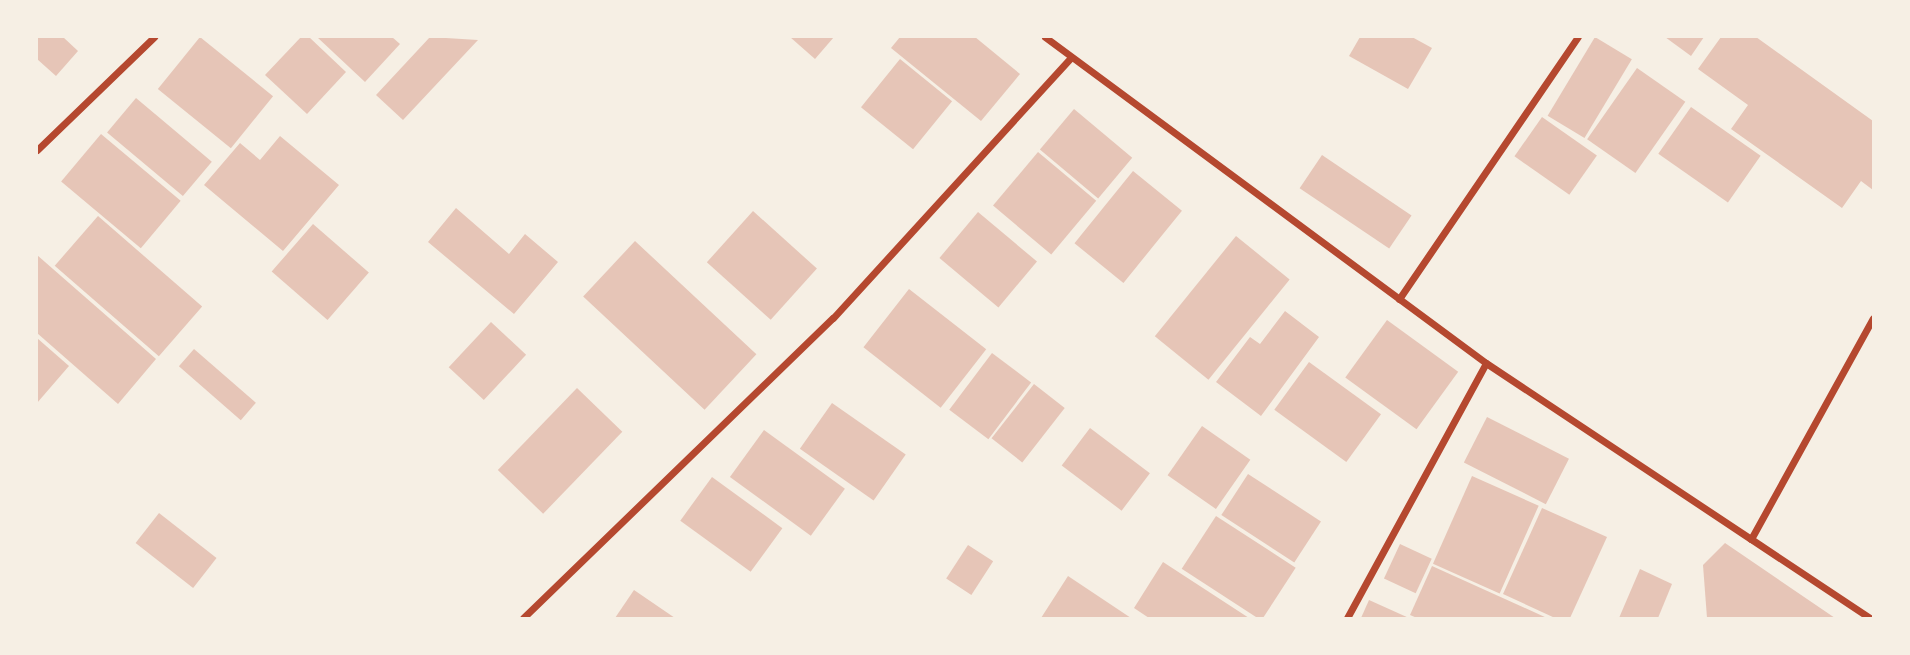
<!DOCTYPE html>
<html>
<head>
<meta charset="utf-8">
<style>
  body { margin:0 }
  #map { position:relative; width:1910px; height:655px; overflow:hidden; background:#f6efe4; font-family:Lato,sans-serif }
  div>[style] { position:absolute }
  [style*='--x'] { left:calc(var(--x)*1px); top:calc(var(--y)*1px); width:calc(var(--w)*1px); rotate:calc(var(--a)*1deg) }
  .building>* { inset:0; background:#e6c5b7; transform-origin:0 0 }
  .minor>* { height:7px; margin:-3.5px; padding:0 3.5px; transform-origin:3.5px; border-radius:3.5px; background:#b5482f }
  span { translate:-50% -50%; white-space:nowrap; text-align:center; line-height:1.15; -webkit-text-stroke:5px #f6efe4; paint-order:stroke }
  .frame { position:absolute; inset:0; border:38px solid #f6efe4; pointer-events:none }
</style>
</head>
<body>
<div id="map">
  <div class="building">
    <div style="clip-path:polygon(37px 37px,63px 37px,78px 51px,56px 76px,37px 59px)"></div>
    <div style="left:200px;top:37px;width:94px;height:67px;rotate:39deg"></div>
    <div style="clip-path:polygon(301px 37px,309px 37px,346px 72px,307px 114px,265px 75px)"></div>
    <div style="clip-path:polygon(317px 37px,392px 37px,400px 44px,365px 82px)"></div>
    <div style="clip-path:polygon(430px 37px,478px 40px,403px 120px,376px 95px)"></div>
    <div style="clip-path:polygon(790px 37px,834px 37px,815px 59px)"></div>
    <div style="clip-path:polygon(900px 37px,975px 37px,1020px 74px,981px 121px,891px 48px)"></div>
    <div style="clip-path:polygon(1360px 37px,1412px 37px,1432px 48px,1408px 89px,1349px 56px)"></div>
    <div style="left:1595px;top:37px;width:43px;height:92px;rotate:31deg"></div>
    <div style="clip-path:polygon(1665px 37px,1704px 37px,1691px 56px)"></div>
    <div style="clip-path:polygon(1721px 37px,1756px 37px,1873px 121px,1873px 190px,1861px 181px,1842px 208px,1731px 129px,1748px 105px,1698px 69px)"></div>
    <div style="left:900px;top:59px;width:67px;height:62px;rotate:39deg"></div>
    <div style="left:1637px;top:68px;width:59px;height:87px;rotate:35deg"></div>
    <div style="left:136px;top:98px;width:99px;height:45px;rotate:40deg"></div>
    <div style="left:1691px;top:107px;width:85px;height:57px;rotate:35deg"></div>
    <div style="left:1074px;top:109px;width:76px;height:53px;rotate:40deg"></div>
    <div style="left:1542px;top:117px;width:67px;height:48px;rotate:35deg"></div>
    <div style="left:101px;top:134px;width:104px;height:62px;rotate:40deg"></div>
    <div style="clip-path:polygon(280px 136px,339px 185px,283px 251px,204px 185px,240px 143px,260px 160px)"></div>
    <div style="left:1038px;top:152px;width:76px;height:70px;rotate:40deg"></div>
    <div style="left:1322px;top:155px;width:108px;height:40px;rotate:34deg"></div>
    <div style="left:1133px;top:171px;width:63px;height:93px;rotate:39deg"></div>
    <div style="clip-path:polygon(456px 208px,509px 254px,525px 234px,558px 262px,514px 314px,428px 242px)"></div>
    <div style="left:753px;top:211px;width:86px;height:69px;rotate:42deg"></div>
    <div style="left:978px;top:212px;width:77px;height:60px;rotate:40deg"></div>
    <div style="left:98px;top:216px;width:138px;height:66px;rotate:41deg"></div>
    <div style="left:313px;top:224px;width:74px;height:63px;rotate:41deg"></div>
    <div style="left:1236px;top:236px;width:69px;height:129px;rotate:39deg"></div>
    <div style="left:635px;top:241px;width:166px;height:76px;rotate:43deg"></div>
    <div style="clip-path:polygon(37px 255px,156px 359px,118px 404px,37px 333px)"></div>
    <div style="left:909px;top:289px;width:98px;height:74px;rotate:38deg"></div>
    <div style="clip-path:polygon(1285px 311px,1319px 337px,1261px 416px,1216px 382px,1250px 337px,1260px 344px)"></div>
    <div style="left:1387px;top:320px;width:88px;height:71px;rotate:36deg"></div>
    <div style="left:491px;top:322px;width:48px;height:62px;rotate:43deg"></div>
    <div style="clip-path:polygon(37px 338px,69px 366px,37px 403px)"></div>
    <div style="left:194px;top:349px;width:82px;height:23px;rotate:41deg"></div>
    <div style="left:992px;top:353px;width:49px;height:71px;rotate:37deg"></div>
    <div style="left:1309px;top:362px;width:89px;height:59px;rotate:36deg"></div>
    <div style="left:1034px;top:384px;width:39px;height:69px;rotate:38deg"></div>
    <div style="left:577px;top:388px;width:63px;height:114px;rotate:44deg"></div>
    <div style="left:832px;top:403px;width:90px;height:56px;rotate:35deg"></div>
    <div style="left:1487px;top:417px;width:92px;height:51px;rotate:27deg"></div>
    <div style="left:1202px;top:426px;width:59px;height:60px;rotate:35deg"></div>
    <div style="left:1090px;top:428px;width:75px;height:47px;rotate:37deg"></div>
    <div style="left:764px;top:430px;width:100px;height:58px;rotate:36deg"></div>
    <div style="left:1248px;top:474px;width:87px;height:49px;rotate:33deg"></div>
    <div style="left:1472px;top:476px;width:73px;height:96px;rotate:24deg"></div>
    <div style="left:712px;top:477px;width:87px;height:54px;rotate:36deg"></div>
    <div style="clip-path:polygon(1542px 508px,1607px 537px,1570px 618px,1555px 618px,1503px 594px)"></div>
    <div style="left:159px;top:513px;width:73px;height:38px;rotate:38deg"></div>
    <div style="left:1216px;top:516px;width:95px;height:63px;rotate:33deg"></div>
    <div style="clip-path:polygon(1725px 543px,1835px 618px,1707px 618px,1703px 565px)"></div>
    <div style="left:1400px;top:544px;width:35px;height:38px;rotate:25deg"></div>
    <div style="left:968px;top:545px;width:30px;height:40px;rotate:33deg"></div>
    <div style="clip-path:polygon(1163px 562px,1249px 618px,1149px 618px,1134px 608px)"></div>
    <div style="clip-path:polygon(1432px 566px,1547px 618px,1417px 618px,1410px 615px)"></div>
    <div style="clip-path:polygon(1640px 569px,1672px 584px,1658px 618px,1619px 618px)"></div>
    <div style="clip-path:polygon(1068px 576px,1131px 618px,1041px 618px)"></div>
    <div style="clip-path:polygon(634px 590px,675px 618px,615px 618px)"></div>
    <div style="clip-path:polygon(1369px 600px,1409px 618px,1361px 618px)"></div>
  </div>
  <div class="minor">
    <div style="--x:1045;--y:37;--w:548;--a:36.47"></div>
    <div style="--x:1486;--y:363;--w:318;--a:33.6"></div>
    <div style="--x:1751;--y:539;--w:252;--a:-61.1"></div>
    <div style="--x:37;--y:150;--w:163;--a:-44"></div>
    <div style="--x:1399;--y:299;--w:317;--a:-55.7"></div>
    <div style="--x:1751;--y:539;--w:143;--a:33.6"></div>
    <div style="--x:523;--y:618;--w:431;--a:-44.1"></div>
    <div style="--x:833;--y:318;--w:353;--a:-47.6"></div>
    <div style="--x:1347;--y:618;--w:290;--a:-61.4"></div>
  </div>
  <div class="frame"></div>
</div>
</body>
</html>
